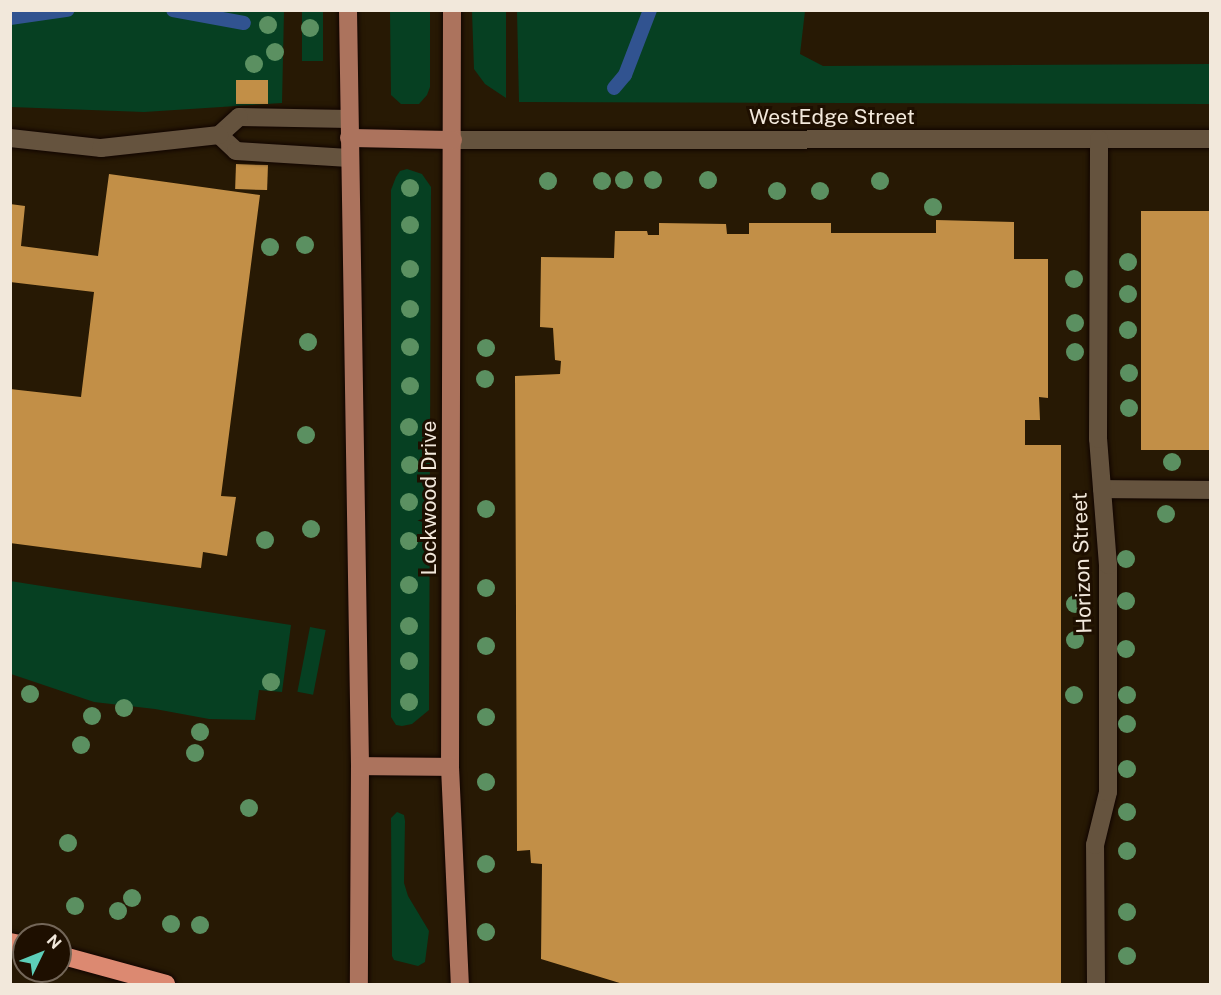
<!DOCTYPE html>
<html>
<head>
<meta charset="utf-8">
<style>
  body { margin:0 }
  #map { position:relative; width:1221px; height:995px; overflow:hidden; background:#271904; font-family:"Public Sans",sans-serif }
  div>[style] { position:absolute }
  [style*='--x'] { left:calc(var(--x)*1px); top:calc(var(--y)*1px); width:calc(var(--w)*1px); rotate:calc(var(--a)*1deg) }
  .green>* { inset:0; background:#064022; transform-origin:0 0 }
  .stream>* { height:14px; margin:-7px; padding:0 7px; transform-origin:7px; border-radius:7px; background:#315390 }
  .building>* { inset:0; background:#c28f47; transform-origin:0 0 }
  .roads { filter:drop-shadow(0 0 2px #100400) drop-shadow(0 0 2px #100400) }
  .minor>* { height:18px; margin:-9px; padding:0 9px; transform-origin:9px; border-radius:9px; background:#65533e }
  .major>* { height:18px; margin:-9px; padding:0 9px; transform-origin:9px; border-radius:9px; background:#ac735d }
  .highway>* { height:18px; margin:-9px; padding:0 9px; transform-origin:9px; border-radius:9px; background:#dc8971 }
  .trees>* { width:18px; height:18px; margin:-9px; border-radius:50%; background:#5b9061 }
  span { translate:-50% -50%; white-space:nowrap; text-align:center; line-height:1.15; -webkit-text-stroke:6px #1e0f00; paint-order:stroke }
  .street-label { font-size:21px; color:#f2e8db }
  .frame { position:absolute; inset:0; border:12px solid #f2e8db; pointer-events:none }
  .north { position:absolute; left:12px; top:923px; width:60px; height:60px; box-sizing:border-box; background:#1e0f00; border:2px solid #736658; border-radius:50%; rotate:47deg; font-size:16px; font-weight:700; line-height:24px; text-align:center; color:#f2e8db }
  .north::after { content:''; display:block; margin:auto; width:21px; height:27px; background:#5dceb8; clip-path:polygon(50% 0,100% 100%,50% 72%,0 100%) }
</style>
</head>
<body>
<div id="map">
  <div class="green">
    <div style="clip-path:polygon(11px 11px,284px 11px,282px 103px,144px 112px,11px 107px)"></div>
    <div style="left:302px;top:11px;width:21px;height:50px"></div>
    <div style="clip-path:polygon(390px 11px,430px 11px,430px 87px,427px 95px,419px 104px,401px 104px,391px 95px)"></div>
    <div style="clip-path:polygon(472px 11px,506px 11px,506px 98px,485px 84px,474px 69px)"></div>
    <div style="clip-path:polygon(517px 11px,805px 11px,800px 54px,823px 66px,1210px 64px,1210px 104px,519px 102px)"></div>
    <div style="clip-path:polygon(407px 169px,422px 174px,431px 187px,429px 710px,412px 724px,402px 726px,396px 725px,391px 717px,391px 190px,396px 177px,400px 171px)"></div>
    <div style="clip-path:polygon(10px 581px,291px 625px,282px 692px,259px 690px,255px 720px,209px 719px,155px 709px,94px 702px,11px 674px)"></div>
    <div style="left:310px;top:627px;width:16px;height:66px;rotate:11deg"></div>
    <div style="clip-path:polygon(397px 812px,404px 815px,405px 821px,404px 883px,408px 896px,429px 931px,425px 962px,418px 966px,394px 960px,392px 956px,391px 818px)"></div>
  </div>
  <div class="stream">
    <div style="--x:173;--y:10;--w:72;--a:10.4"></div>
    <div style="--x:10;--y:18;--w:58;--a:-8"></div>
    <div style="--x:614;--y:88;--w:17;--a:-50"></div>
    <div style="--x:625;--y:75;--w:70;--a:-69"></div>
  </div>
  <div class="building">
    <div style="left:236px;top:80px;width:32px;height:24px"></div>
    <div style="left:236px;top:164px;width:32px;height:25px;rotate:2deg"></div>
    <div style="clip-path:polygon(109px 174px,260px 195px,221px 496px,236px 497px,227px 556px,203px 552px,201px 568px,10px 543px,10px 389px,81px 397px,94px 292px,10px 282px,10px 204px,25px 206px,21px 246px,98px 256px)"></div>
    <div style="left:1141px;top:211px;width:69px;height:239px"></div>
    <div style="clip-path:polygon(936px 220px,1014px 222px,1014px 259px,1048px 259px,1048px 398px,1039px 397px,1040px 420px,1025px 420px,1025px 445px,1061px 445px,1061px 984px,623px 984px,541px 959px,542px 864px,531px 863px,530px 850px,517px 851px,515px 376px,560px 374px,561px 361px,555px 360px,553px 328px,540px 327px,541px 257px,614px 258px,615px 231px,647px 231px,648px 235px,659px 235px,659px 223px,726px 224px,727px 234px,749px 234px,749px 223px,831px 223px,831px 233px,936px 233px)"></div>
  </div>
  <div class="roads">
    <div class="minor">
      <div style="--x:349;--y:119;--w:110;--a:-179"></div>
      <div style="--x:239;--y:117;--w:27;--a:138"></div>
      <div style="--x:219;--y:135;--w:23;--a:43"></div>
      <div style="--x:236;--y:151;--w:113;--a:3.5"></div>
      <div style="--x:10;--y:138;--w:92;--a:6.3"></div>
      <div style="--x:101;--y:148;--w:119;--a:-6.3"></div>
      <div style="--x:453;--y:140;--w:757;--a:-0.08"></div>
      <div style="--x:1102;--y:489;--w:108;--a:0.5"></div>
      <div style="--x:1096;--y:984;--w:139;--a:-90.4"></div>
      <div style="--x:1095;--y:845;--w:55;--a:-76.2"></div>
      <div style="--x:1108;--y:792;--w:227;--a:-90"></div>
      <div style="--x:1108;--y:565;--w:126;--a:-94.5"></div>
      <div style="--x:1098;--y:439;--w:300;--a:-89.8"></div>
    </div>
    <div class="major">
      <div style="--x:348;--y:10;--w:756;--a:89.09"></div>
      <div style="--x:360;--y:766;--w:218;--a:90.3"></div>
      <div style="--x:452;--y:10;--w:757;--a:90.15"></div>
      <div style="--x:450;--y:767;--w:217;--a:87.4"></div>
      <div style="--x:349;--y:138;--w:104;--a:1.1"></div>
      <div style="--x:360;--y:766;--w:90;--a:0.6"></div>
    </div>
    <div class="highway">
      <div style="--x:10;--y:942;--w:14;--a:12"></div>
      <div style="--x:60;--y:955;--w:110;--a:15.3"></div>
    </div>
  </div>
  <div class="trees">
    <div style="left:268px;top:25px"></div>
    <div style="left:310px;top:28px"></div>
    <div style="left:275px;top:52px"></div>
    <div style="left:254px;top:64px"></div>
    <div style="left:624px;top:180px"></div>
    <div style="left:653px;top:180px"></div>
    <div style="left:708px;top:180px"></div>
    <div style="left:548px;top:181px"></div>
    <div style="left:602px;top:181px"></div>
    <div style="left:880px;top:181px"></div>
    <div style="left:410px;top:188px"></div>
    <div style="left:777px;top:191px"></div>
    <div style="left:820px;top:191px"></div>
    <div style="left:933px;top:207px"></div>
    <div style="left:410px;top:225px"></div>
    <div style="left:305px;top:245px"></div>
    <div style="left:270px;top:247px"></div>
    <div style="left:1128px;top:262px"></div>
    <div style="left:410px;top:269px"></div>
    <div style="left:1074px;top:279px"></div>
    <div style="left:1128px;top:294px"></div>
    <div style="left:410px;top:309px"></div>
    <div style="left:1075px;top:323px"></div>
    <div style="left:1128px;top:330px"></div>
    <div style="left:308px;top:342px"></div>
    <div style="left:410px;top:347px"></div>
    <div style="left:486px;top:348px"></div>
    <div style="left:1075px;top:352px"></div>
    <div style="left:1129px;top:373px"></div>
    <div style="left:485px;top:379px"></div>
    <div style="left:410px;top:386px"></div>
    <div style="left:1129px;top:408px"></div>
    <div style="left:409px;top:427px"></div>
    <div style="left:306px;top:435px"></div>
    <div style="left:1172px;top:462px"></div>
    <div style="left:410px;top:465px"></div>
    <div style="left:409px;top:502px"></div>
    <div style="left:486px;top:509px"></div>
    <div style="left:1166px;top:514px"></div>
    <div style="left:311px;top:529px"></div>
    <div style="left:265px;top:540px"></div>
    <div style="left:409px;top:541px"></div>
    <div style="left:1126px;top:559px"></div>
    <div style="left:409px;top:585px"></div>
    <div style="left:486px;top:588px"></div>
    <div style="left:1126px;top:601px"></div>
    <div style="left:1075px;top:604px"></div>
    <div style="left:409px;top:626px"></div>
    <div style="left:1075px;top:640px"></div>
    <div style="left:486px;top:646px"></div>
    <div style="left:1126px;top:649px"></div>
    <div style="left:409px;top:661px"></div>
    <div style="left:271px;top:682px"></div>
    <div style="left:30px;top:694px"></div>
    <div style="left:1074px;top:695px"></div>
    <div style="left:1127px;top:695px"></div>
    <div style="left:409px;top:702px"></div>
    <div style="left:124px;top:708px"></div>
    <div style="left:92px;top:716px"></div>
    <div style="left:486px;top:717px"></div>
    <div style="left:1127px;top:724px"></div>
    <div style="left:200px;top:732px"></div>
    <div style="left:81px;top:745px"></div>
    <div style="left:195px;top:753px"></div>
    <div style="left:1127px;top:769px"></div>
    <div style="left:486px;top:782px"></div>
    <div style="left:249px;top:808px"></div>
    <div style="left:1127px;top:812px"></div>
    <div style="left:68px;top:843px"></div>
    <div style="left:1127px;top:851px"></div>
    <div style="left:486px;top:864px"></div>
    <div style="left:132px;top:898px"></div>
    <div style="left:75px;top:906px"></div>
    <div style="left:118px;top:911px"></div>
    <div style="left:1127px;top:912px"></div>
    <div style="left:171px;top:924px"></div>
    <div style="left:200px;top:925px"></div>
    <div style="left:486px;top:932px"></div>
    <div style="left:1127px;top:956px"></div>
  </div>
  <div class="street-label">
    <span style="left:832px;top:117px">WestEdge Street</span>
    <span style="left:429px;top:498px;rotate:-90deg">Lockwood Drive</span>
    <span style="left:1082px;top:563px;rotate:-92deg">Horizon Street</span>
  </div>
  <div class="frame"></div>
  <div class="north">N</div>
</div>
</body>
</html>
